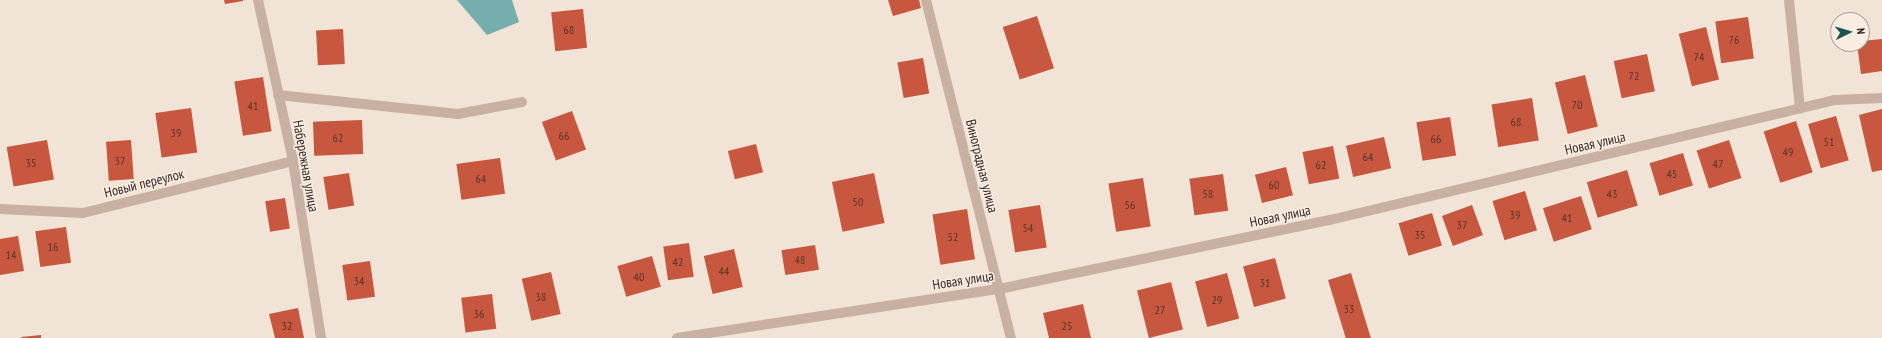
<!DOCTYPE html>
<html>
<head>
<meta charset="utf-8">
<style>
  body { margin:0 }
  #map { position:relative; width:1882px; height:338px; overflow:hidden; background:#f1e3d6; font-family:"PT Sans Narrow",sans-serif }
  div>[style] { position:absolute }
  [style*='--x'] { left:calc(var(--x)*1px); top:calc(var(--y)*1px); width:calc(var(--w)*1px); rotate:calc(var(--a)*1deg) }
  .water>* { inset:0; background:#75aead }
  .building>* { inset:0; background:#c7573e; transform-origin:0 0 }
  .street>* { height:10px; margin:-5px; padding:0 5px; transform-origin:5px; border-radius:5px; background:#c8b1a3 }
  span { translate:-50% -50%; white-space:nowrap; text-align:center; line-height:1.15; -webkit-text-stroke:3px #f9ede2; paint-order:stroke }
  .number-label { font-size:12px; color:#58342b }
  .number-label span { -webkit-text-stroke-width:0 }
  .street-label { font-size:14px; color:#332825 }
  .north { position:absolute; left:1830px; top:12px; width:40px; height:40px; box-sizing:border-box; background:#f9ede2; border:1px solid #aa9e96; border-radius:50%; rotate:85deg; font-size:11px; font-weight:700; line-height:16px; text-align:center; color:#332825 }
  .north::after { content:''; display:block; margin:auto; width:14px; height:18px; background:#1a5454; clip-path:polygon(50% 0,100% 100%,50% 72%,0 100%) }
</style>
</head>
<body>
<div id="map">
  <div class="water">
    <div style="clip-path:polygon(457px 0,512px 0,519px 22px,487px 35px)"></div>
  </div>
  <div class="building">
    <div style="clip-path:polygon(224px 0,243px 0,243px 1px,225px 4px)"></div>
    <div style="clip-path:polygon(888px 0,919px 0,921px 8px,893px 16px)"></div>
    <div style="left:583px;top:9px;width:39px;height:32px;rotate:84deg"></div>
    <div style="left:1037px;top:16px;width:55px;height:36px;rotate:72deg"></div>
    <div style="left:1748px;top:17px;width:42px;height:33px;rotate:82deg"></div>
    <div style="left:1706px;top:27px;width:54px;height:28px;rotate:76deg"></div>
    <div style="left:343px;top:29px;width:35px;height:27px;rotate:87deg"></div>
    <div style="clip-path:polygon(1882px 39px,1882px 71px,1861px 74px,1857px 44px,1862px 44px,1862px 41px)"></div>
    <div style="left:1647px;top:54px;width:38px;height:34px;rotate:78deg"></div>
    <div style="left:923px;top:58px;width:36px;height:26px;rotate:80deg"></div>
    <div style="left:1585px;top:75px;width:53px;height:31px;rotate:76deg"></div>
    <div style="left:263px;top:77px;width:55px;height:29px;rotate:81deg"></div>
    <div style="left:1532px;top:98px;width:43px;height:41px;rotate:81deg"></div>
    <div style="left:191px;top:108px;width:45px;height:36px;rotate:82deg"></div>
    <div style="clip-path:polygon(1882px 109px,1882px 170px,1872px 172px,1859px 115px)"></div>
    <div style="left:572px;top:111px;width:41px;height:32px;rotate:70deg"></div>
    <div style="left:1836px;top:116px;width:46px;height:29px;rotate:74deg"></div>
    <div style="left:1450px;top:117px;width:39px;height:34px;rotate:81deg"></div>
    <div style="left:362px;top:120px;width:34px;height:49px;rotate:88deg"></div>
    <div style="left:1796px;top:121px;width:54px;height:34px;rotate:72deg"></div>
    <div style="left:1384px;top:137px;width:32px;height:39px;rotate:77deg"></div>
    <div style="left:47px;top:140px;width:40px;height:41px;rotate:80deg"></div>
    <div style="left:131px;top:140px;width:39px;height:25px;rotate:86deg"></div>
    <div style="left:1729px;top:140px;width:40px;height:34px;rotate:72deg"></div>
    <div style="left:756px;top:144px;width:29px;height:29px;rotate:76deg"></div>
    <div style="left:1333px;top:146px;width:33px;height:31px;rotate:79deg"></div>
    <div style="left:1683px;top:153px;width:34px;height:35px;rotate:73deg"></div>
    <div style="left:500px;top:158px;width:36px;height:44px;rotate:82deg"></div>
    <div style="left:1286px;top:167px;width:29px;height:32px;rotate:76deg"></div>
    <div style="left:1627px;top:170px;width:37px;height:42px;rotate:73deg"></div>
    <div style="left:349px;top:173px;width:33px;height:26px;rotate:81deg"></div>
    <div style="left:874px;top:173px;width:51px;height:43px;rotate:78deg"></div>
    <div style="left:1223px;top:174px;width:37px;height:34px;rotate:82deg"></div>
    <div style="left:1143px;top:178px;width:49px;height:35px;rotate:81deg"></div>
    <div style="left:1525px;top:191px;width:41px;height:34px;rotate:73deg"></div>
    <div style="left:1581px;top:196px;width:35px;height:40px;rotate:72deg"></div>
    <div style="left:285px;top:198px;width:31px;height:20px;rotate:81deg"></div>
    <div style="left:1040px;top:205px;width:43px;height:32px;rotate:81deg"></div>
    <div style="left:1472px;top:205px;width:32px;height:32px;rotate:70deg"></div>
    <div style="left:967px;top:209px;width:51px;height:35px;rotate:81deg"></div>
    <div style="left:1432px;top:213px;width:34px;height:35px;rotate:73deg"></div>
    <div style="left:66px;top:227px;width:36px;height:31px;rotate:82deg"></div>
    <div style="clip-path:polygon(18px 236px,24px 271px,0 275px,0 239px)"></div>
    <div style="left:689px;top:243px;width:34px;height:26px;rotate:82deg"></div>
    <div style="left:815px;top:245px;width:25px;height:34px;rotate:81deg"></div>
    <div style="left:734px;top:249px;width:39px;height:31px;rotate:77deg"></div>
    <div style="left:652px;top:256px;width:32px;height:36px;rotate:74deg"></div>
    <div style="left:1275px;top:258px;width:42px;height:33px;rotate:75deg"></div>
    <div style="left:370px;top:261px;width:36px;height:28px;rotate:82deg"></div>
    <div style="left:551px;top:272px;width:43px;height:30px;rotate:77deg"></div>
    <div style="left:1227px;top:273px;width:47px;height:33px;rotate:75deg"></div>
    <div style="left:1351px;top:273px;width:68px;height:24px;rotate:73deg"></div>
    <div style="left:1171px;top:282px;width:49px;height:35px;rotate:76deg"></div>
    <div style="left:492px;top:294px;width:35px;height:31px;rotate:83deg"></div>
    <div style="clip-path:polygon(1083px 304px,1091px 338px,1049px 338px,1043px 313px)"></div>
    <div style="clip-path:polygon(298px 308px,304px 338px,275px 338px,269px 314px)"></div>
    <div style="clip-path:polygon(41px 335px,41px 338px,22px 338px,21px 337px)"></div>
  </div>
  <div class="street">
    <div style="--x:258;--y:0;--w:165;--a:77.7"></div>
    <div style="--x:293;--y:161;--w:179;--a:81"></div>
    <div style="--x:926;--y:0;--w:349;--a:75.9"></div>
    <div style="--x:1789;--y:0;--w:109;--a:84.2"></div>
    <div style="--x:278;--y:95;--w:181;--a:6"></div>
    <div style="--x:458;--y:114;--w:65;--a:-10.6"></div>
    <div style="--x:0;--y:209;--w:83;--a:2.8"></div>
    <div style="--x:83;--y:213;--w:216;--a:-13.9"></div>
    <div style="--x:677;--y:338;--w:326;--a:-8.7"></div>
    <div style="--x:999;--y:289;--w:338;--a:-11.8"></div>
    <div style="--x:1330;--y:220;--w:519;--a:-13.37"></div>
    <div style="--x:1835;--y:100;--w:47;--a:-2.4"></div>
  </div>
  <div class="number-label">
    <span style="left:569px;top:30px">68</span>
    <span style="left:1734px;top:40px">76</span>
    <span style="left:1699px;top:57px">74</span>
    <span style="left:1634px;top:76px">72</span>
    <span style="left:1577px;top:105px">70</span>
    <span style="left:253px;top:106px">41</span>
    <span style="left:1516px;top:122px">68</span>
    <span style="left:176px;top:133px">39</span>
    <span style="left:564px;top:136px">66</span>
    <span style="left:338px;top:138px">62</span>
    <span style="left:1436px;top:139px">66</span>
    <span style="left:1829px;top:142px">51</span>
    <span style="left:1788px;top:152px">49</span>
    <span style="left:1368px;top:157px">64</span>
    <span style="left:120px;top:161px">37</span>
    <span style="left:31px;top:163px">35</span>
    <span style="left:1718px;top:164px">47</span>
    <span style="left:1321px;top:165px">62</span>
    <span style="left:1672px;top:174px">45</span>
    <span style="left:481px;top:179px">64</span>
    <span style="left:1274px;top:185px">60</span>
    <span style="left:1208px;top:194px">58</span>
    <span style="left:1612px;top:194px">43</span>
    <span style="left:858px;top:202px">50</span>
    <span style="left:1130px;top:205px">56</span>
    <span style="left:1515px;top:215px">39</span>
    <span style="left:1567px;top:218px">41</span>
    <span style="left:1462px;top:225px">37</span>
    <span style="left:1028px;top:228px">54</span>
    <span style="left:1420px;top:235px">35</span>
    <span style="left:953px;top:237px">52</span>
    <span style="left:53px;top:247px">16</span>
    <span style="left:11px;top:255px">14</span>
    <span style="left:800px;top:260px">48</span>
    <span style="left:678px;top:262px">42</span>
    <span style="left:724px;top:271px">44</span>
    <span style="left:639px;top:277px">40</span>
    <span style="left:359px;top:281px">34</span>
    <span style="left:1265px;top:283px">31</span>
    <span style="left:541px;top:297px">38</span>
    <span style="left:1217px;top:300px">29</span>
    <span style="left:1349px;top:309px">33</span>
    <span style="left:1160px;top:310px">27</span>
    <span style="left:479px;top:314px">36</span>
    <span style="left:287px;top:326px">32</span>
    <span style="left:1067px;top:326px">25</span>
  </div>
  <div class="street-label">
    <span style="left:1595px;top:143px;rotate:-13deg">Новая улица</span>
    <span style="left:306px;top:166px;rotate:80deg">Набережная улица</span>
    <span style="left:982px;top:166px;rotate:76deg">Виноградная улица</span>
    <span style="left:144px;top:183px;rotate:-14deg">Новый переулок</span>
    <span style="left:1280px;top:216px;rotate:-12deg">Новая улица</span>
    <span style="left:963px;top:280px;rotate:-9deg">Новая улица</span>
  </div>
  <div class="north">N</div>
</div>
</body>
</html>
